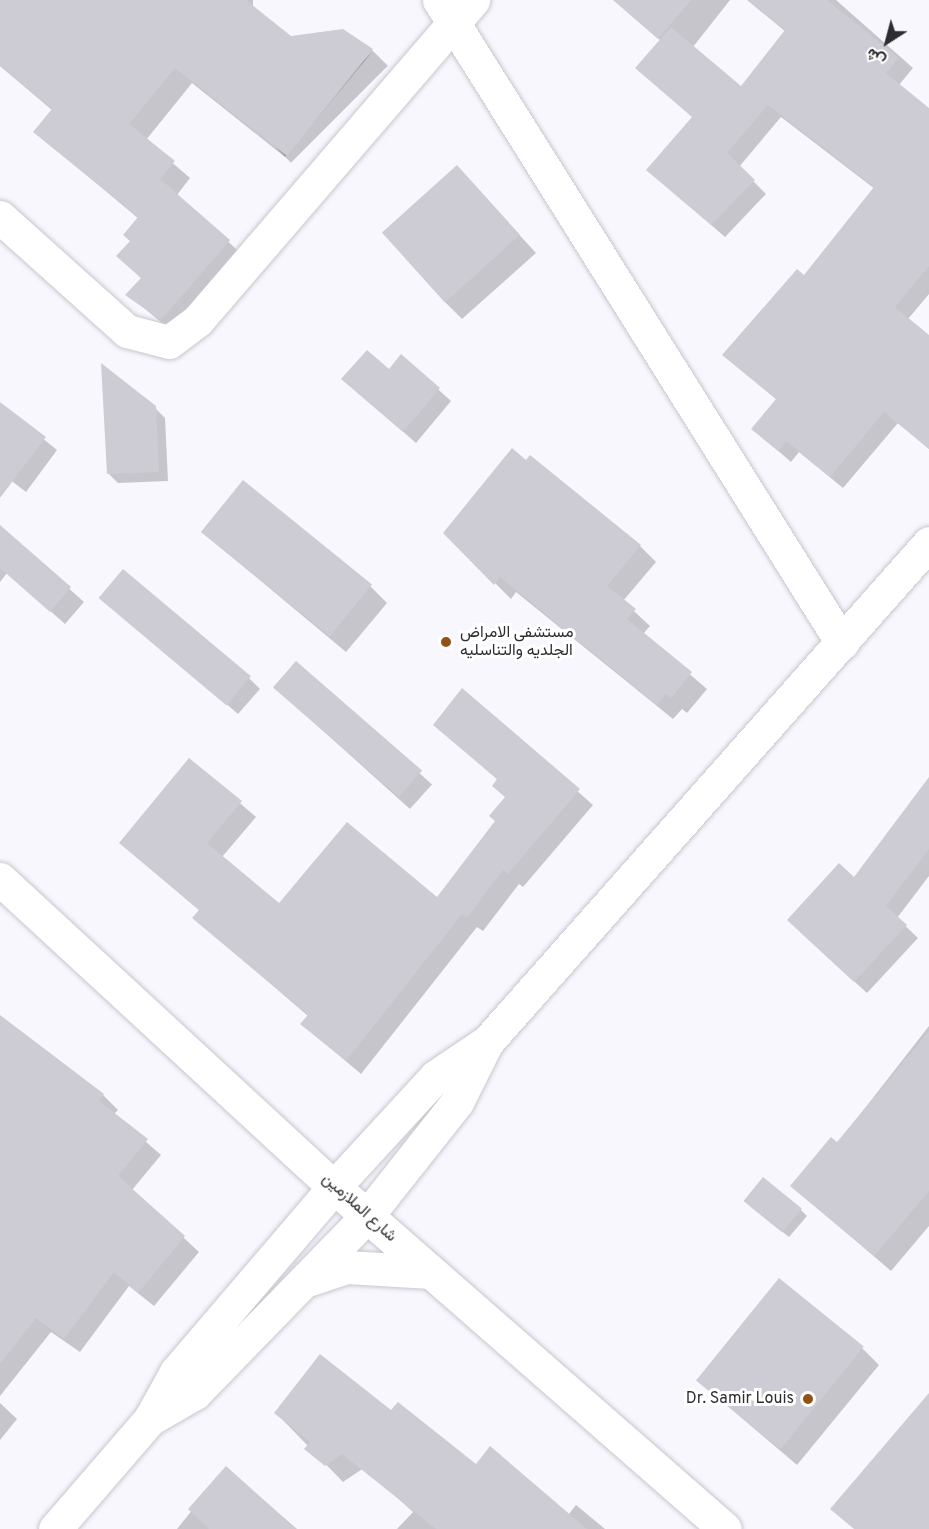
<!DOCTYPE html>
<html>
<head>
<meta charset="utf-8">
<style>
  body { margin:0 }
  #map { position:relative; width:929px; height:1529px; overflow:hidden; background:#f8f7fe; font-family:Overpass,Vazirmatn,sans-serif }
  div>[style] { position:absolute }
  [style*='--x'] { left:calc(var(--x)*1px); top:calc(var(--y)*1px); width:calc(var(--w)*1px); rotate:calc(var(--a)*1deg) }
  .shadow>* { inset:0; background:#0003; transform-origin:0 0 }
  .building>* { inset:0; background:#cdccd4; transform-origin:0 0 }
  .roads { filter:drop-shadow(0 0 2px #c7c6ce) drop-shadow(0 0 2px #c7c6ce) }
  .minor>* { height:33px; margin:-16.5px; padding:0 16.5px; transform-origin:16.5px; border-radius:16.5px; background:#fff }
  .dots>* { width:16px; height:16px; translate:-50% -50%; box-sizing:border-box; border:3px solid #fff; border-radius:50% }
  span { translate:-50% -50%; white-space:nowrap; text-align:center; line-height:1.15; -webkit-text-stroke:6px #fff; paint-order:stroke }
  .poi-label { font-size:16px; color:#2d2c2f }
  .left { translate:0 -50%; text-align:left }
  .right { translate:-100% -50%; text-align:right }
  .street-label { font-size:16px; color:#2d2c2f }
  .north { position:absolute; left:857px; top:12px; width:60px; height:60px; -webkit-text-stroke:4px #fff; paint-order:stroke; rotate:216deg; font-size:16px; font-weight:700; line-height:24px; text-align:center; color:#2d2c2f }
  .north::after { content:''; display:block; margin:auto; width:21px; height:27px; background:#2d2c2f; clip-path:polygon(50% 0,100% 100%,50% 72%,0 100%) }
</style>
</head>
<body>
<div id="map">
  <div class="shadow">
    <div style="clip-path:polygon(38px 0,253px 0,253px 7px,290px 37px,342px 30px,373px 51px,285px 157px,192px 83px,146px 140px,190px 178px,177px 195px,245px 257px,178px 336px,128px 295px,142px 279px,118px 256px,131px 242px,139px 219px,35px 132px,53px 111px,0 66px,0 44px)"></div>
    <div style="clip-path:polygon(614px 0,730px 0,693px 47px,741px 88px,786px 32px,747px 0,836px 0,913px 68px,899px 85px,929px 110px,929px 294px,908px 319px,929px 337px,929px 449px,898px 423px,843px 488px,799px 452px,791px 462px,753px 429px,777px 400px,724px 355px,804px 277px,875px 189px,781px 117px,739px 167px,766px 194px,725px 237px,648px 170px,693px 118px,661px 41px)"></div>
    <div style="left:373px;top:51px;width:21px;height:137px;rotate:45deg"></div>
    <div style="clip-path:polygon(457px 167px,536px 253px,462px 319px,445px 302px)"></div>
    <div style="clip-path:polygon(401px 356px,451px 401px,416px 443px,343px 379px,389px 371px)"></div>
    <div style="clip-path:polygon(0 404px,57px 450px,26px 492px,0 472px)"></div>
    <div style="clip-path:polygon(155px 408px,165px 418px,168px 481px,118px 483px,108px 473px)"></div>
    <div style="clip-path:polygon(0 527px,84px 602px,65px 624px,7px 573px,0 582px)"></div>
    <div style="clip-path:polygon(202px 532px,370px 586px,387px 603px,346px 652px)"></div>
    <div style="clip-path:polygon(445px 533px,640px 546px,656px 562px,623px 601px,650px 626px,643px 634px,707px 689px,687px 713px,682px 709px,673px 719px,516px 592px,511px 599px)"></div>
    <div style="clip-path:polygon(105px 600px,249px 678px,260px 689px,238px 714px)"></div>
    <div style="left:296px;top:662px;width:183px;height:33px;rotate:42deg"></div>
    <div style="clip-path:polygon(463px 690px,593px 805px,523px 887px,519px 884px,483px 931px,477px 927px,361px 1074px,302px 1024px,308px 1016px,194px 918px,200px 911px,121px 843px,190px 760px,256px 817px,222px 857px,280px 905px,437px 899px,496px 821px,506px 798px,498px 780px,435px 725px)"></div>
    <div style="clip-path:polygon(929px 812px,929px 876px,897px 918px,918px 938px,867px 993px,800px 932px)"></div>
    <div style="clip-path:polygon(0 1016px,103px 1095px,118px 1110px,114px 1114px,161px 1155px,132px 1190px,199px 1252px,154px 1306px,129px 1286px,80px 1352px,51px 1332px,0 1396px)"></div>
    <div style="clip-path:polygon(929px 1026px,929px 1226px,891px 1271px,792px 1186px,837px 1144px)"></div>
    <div style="clip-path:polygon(751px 1207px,801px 1210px,807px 1216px,789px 1237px)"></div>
    <div style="clip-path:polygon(862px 1348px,879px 1365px,797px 1465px,697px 1380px)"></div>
    <div style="clip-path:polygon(0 1403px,17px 1419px,0 1440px)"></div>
    <div style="clip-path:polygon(276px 1413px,414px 1434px,343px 1482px)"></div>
    <div style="clip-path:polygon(476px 1466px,569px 1514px,576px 1505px,605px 1529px,397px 1529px,413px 1512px,382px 1484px)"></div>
    <div style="clip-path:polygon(226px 1468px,297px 1529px,177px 1529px)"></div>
  </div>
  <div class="building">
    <div style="clip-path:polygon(0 0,246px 0,291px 36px,343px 29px,373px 49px,287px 156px,175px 68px,129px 124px,175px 161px,160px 179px,230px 240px,161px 320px,125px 295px,141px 278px,116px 256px,130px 241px,123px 235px,138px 217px,33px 132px,52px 109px,0 66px)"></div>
    <div style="clip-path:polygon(613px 0,691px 0,658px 39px)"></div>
    <div style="clip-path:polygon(748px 0,827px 0,899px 58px,886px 73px,929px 108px,929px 266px,895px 307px,929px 335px,929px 449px,884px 412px,830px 477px,786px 441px,778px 451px,751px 429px,776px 399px,722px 355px,797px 269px,804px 275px,874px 187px,768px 105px,727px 153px,755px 180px,711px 225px,646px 170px,692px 117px,635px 68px,671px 27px,741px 86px,785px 30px)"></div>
    <div style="left:457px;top:165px;width:94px;height:101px;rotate:48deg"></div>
    <div style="clip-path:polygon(367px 350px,389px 369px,401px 354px,440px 388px,403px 432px,341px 379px)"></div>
    <div style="clip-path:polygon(101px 363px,156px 406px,159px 472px,107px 474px)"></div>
    <div style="clip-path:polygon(0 402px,46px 437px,0 498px)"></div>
    <div style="clip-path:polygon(512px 448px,526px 460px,530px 455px,641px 545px,607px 586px,636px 609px,627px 619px,692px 672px,671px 698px,666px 694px,657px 705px,500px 577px,494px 585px,443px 533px)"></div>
    <div style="left:243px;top:480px;width:166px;height:67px;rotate:39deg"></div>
    <div style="clip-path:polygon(0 525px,71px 587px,50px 612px,0 568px)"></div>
    <div style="left:123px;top:569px;width:167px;height:38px;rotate:40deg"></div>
    <div style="left:296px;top:661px;width:167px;height:35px;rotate:41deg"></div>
    <div style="clip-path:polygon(462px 688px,580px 789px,508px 874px,503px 870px,467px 918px,462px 914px,346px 1061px,300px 1024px,308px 1015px,192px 918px,199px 910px,119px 843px,189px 758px,242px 801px,207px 843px,279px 903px,347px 822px,437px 897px,495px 821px,489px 816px,505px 797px,492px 786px,497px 779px,433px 725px)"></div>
    <div style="clip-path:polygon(929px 777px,929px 849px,886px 906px,907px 925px,854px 982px,787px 920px,839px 863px,854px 877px)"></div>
    <div style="clip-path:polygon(0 1015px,104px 1094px,99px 1101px,148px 1139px,118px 1176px,185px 1236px,138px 1293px,114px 1272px,64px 1339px,36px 1318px,0 1364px)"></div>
    <div style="clip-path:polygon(929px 1031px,929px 1191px,874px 1256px,790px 1186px,831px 1137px,837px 1142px)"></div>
    <div style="left:763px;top:1177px;width:50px;height:31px;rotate:39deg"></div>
    <div style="left:779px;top:1278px;width:109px;height:132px;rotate:39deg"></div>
    <div style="clip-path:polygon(320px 1354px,391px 1410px,398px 1402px,476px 1464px,490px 1446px,587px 1529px,436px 1529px,342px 1454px,325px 1466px,304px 1449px,310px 1442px,274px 1413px)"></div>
    <div style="clip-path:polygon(929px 1393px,929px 1529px,854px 1529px,830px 1509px)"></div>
    <div style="clip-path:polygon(226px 1466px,245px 1483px,296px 1529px,209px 1529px,188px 1509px)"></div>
  </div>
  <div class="roads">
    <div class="minor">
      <div style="--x:439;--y:0;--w:759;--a:57.92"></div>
      <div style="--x:0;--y:217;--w:171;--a:41.9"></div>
      <div style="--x:127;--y:331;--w:43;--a:14.7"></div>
      <div style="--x:169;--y:342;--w:36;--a:-37"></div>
      <div style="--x:198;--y:320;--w:422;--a:-49.3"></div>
      <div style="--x:0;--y:879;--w:454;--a:42.7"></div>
      <div style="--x:334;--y:1187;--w:519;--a:41.18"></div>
      <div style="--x:308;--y:1280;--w:40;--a:-18.9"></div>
      <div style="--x:346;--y:1267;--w:85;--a:3.4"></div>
      <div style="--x:150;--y:1419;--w:52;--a:-30"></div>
      <div style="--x:195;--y:1393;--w:247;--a:-45.8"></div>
      <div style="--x:367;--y:1216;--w:145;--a:-51.7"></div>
      <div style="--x:457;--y:1102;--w:65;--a:-63.4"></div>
      <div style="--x:55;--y:1529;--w:145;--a:-49.2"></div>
      <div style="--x:150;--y:1419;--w:54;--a:-61"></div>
      <div style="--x:176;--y:1372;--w:243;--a:-49.5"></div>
      <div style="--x:334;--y:1187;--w:149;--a:-47.4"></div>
      <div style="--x:435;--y:1077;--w:64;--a:-34.2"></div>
      <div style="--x:488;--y:1041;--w:665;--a:-48.47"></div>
    </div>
  </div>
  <div class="dots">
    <div style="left:446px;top:642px;background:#905315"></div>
    <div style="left:808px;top:1399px;background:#905315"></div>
  </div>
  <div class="poi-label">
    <span class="left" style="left:460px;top:642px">مستشفى الامراض<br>الجلديه والتناسليه</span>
    <span class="right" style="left:794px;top:1399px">Dr. Samir Louis</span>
  </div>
  <div class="street-label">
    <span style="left:359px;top:1208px;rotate:42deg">شارع الملازمين</span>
  </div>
  <div class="north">ش</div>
</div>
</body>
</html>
